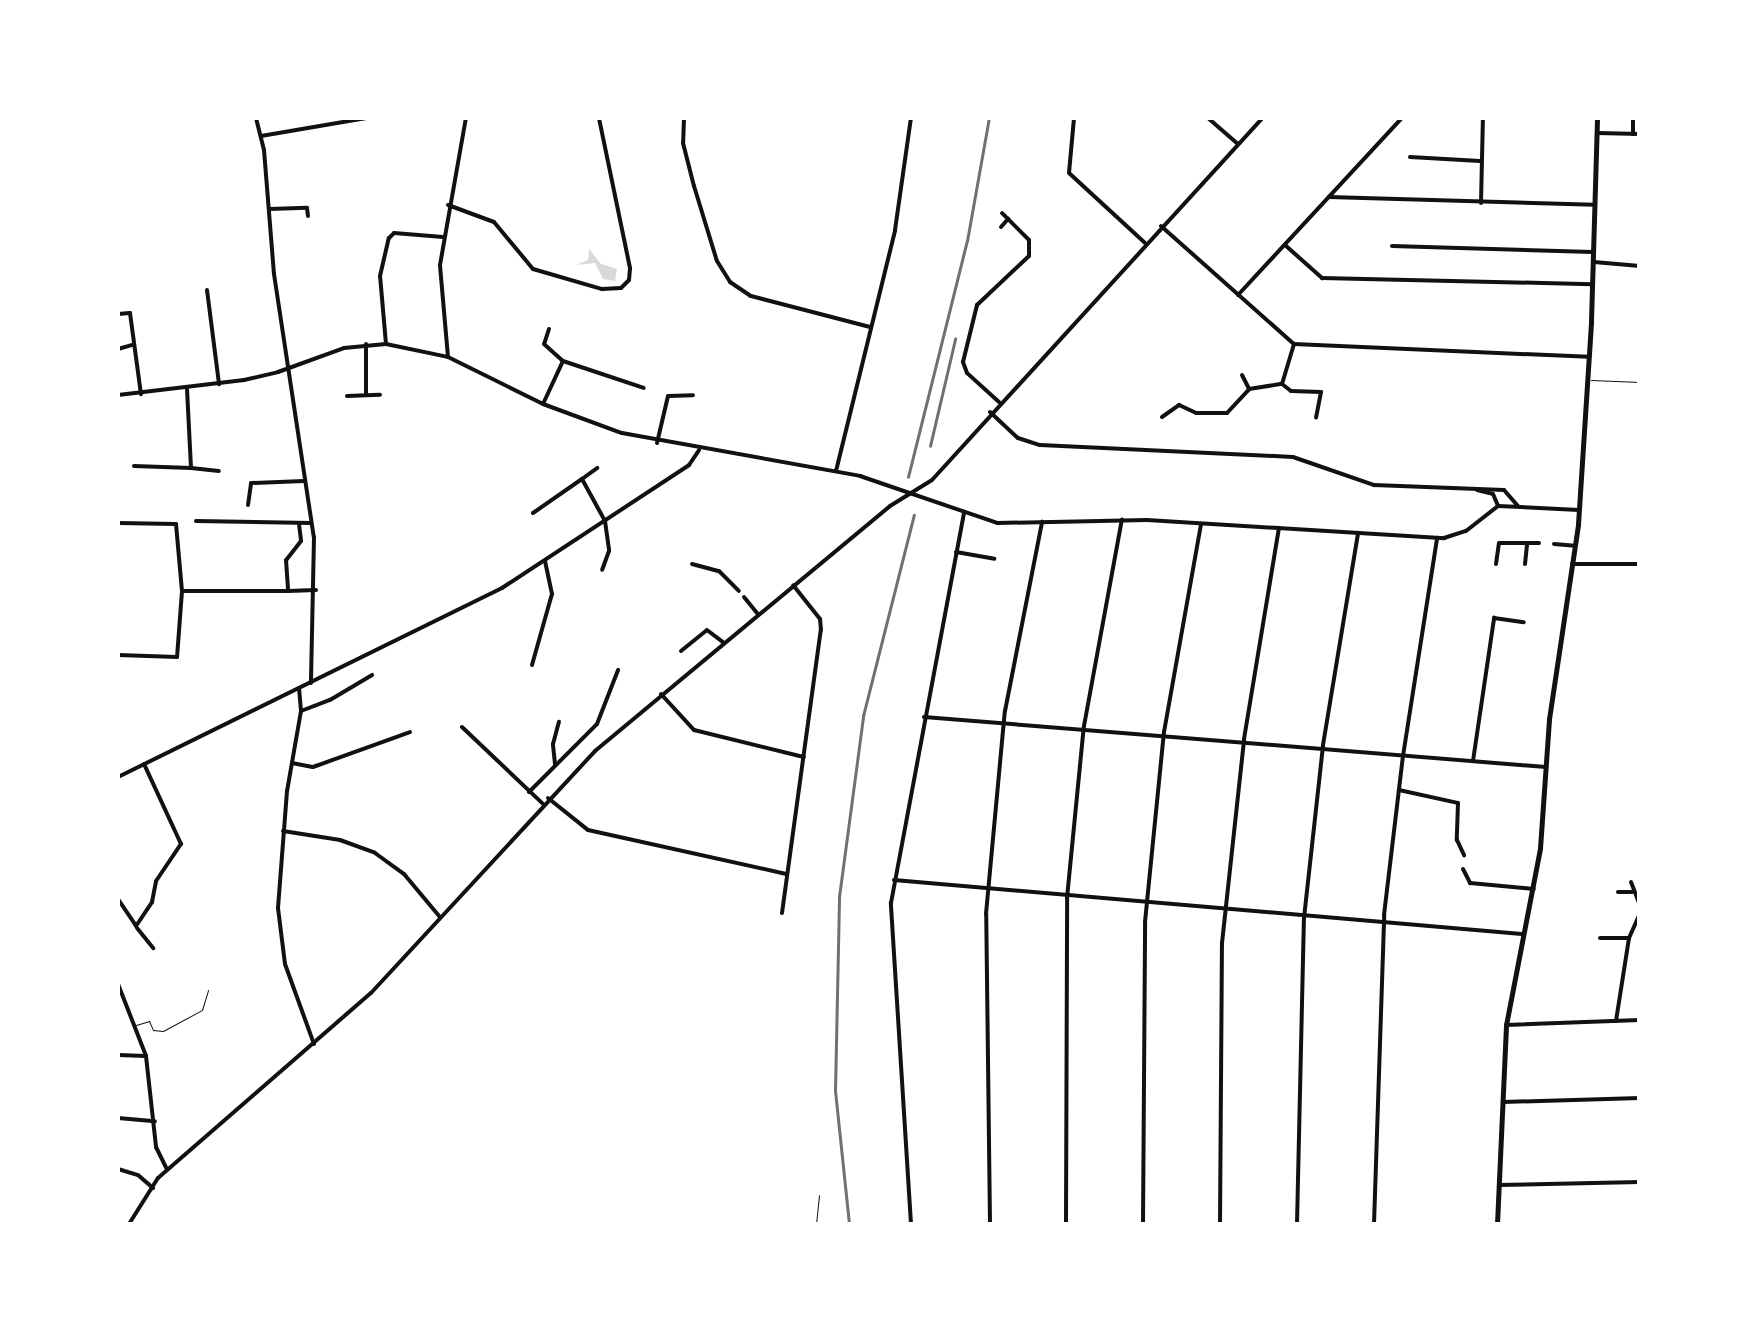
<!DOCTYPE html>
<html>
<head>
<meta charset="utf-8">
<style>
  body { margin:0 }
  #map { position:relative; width:1757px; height:1342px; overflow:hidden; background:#fff; font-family:Rubik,sans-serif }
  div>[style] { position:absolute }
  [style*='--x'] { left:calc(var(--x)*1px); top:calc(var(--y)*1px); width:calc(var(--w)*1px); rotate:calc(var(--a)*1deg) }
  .water>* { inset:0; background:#d9d9d9 }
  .service>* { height:1px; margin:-0.5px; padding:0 0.5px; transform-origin:0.5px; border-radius:0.5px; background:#111 }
  .minor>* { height:4px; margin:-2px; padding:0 2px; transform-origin:2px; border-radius:2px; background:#111 }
  .tertiary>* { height:4px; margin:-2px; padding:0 2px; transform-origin:2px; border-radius:2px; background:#111 }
  .primary>* { height:5px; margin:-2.5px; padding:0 2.5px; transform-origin:2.5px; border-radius:2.5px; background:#111 }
  .rail>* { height:2.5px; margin:-1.25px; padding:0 1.25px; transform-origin:1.25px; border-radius:1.25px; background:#707070 }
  span { translate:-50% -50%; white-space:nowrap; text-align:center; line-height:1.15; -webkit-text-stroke:9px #fff; paint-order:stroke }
  .frame { position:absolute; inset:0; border:120px solid #fff; pointer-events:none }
</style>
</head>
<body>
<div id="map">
  <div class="water">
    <div style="clip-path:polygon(589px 249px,601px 264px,617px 269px,615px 281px,603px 279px,595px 263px,576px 265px,588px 260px)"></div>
  </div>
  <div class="service">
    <div style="--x:1591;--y:380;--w:49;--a:2.3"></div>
    <div style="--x:136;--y:1025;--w:14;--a:-17"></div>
    <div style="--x:149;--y:1021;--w:10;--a:66"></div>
    <div style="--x:153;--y:1030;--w:10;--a:6"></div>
    <div style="--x:163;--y:1031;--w:44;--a:-28.3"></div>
    <div style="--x:202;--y:1010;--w:21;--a:-73"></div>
    <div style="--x:816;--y:1224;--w:29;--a:-84"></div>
  </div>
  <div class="minor">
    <div style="--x:256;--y:118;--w:33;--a:76"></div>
    <div style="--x:264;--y:150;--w:124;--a:85.4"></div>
    <div style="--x:274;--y:274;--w:266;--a:81.4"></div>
    <div style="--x:314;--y:537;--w:146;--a:91.2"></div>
    <div style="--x:684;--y:118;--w:25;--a:92"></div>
    <div style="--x:683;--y:143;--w:44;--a:75.7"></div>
    <div style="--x:694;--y:186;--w:78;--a:73"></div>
    <div style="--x:717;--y:261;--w:25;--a:58"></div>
    <div style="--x:730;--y:282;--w:25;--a:34"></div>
    <div style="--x:751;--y:296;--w:123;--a:14.6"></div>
    <div style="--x:1074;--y:118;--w:55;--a:95.2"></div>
    <div style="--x:1069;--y:173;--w:103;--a:42.6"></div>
    <div style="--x:1208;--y:118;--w:40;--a:41"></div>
    <div style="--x:1633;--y:118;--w:16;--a:90"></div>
    <div style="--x:1597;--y:133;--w:43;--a:1.3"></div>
    <div style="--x:261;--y:136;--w:107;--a:-9.7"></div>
    <div style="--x:1410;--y:157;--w:70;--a:3.3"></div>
    <div style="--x:1329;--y:197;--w:265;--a:1.7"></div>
    <div style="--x:1481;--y:203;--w:85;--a:-88.7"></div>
    <div style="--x:448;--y:205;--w:49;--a:20.3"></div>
    <div style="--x:494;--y:222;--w:61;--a:50.3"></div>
    <div style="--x:533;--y:269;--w:72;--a:16.2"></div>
    <div style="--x:602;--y:289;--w:19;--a:-3"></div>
    <div style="--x:621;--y:288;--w:11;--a:-45"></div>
    <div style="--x:629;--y:280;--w:12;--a:-85"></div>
    <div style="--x:630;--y:268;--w:153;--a:-101.7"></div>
    <div style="--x:269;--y:209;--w:38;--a:-2"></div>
    <div style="--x:307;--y:208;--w:8;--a:83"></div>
    <div style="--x:1161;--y:226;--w:178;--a:41.6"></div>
    <div style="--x:1294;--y:344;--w:295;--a:2.5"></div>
    <div style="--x:1001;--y:227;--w:11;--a:-49"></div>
    <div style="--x:1285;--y:245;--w:50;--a:41.7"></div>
    <div style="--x:1322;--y:278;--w:270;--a:1.3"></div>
    <div style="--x:1392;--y:246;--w:200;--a:1.7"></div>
    <div style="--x:1594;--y:262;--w:46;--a:5"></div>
    <div style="--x:207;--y:290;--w:95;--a:82.7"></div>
    <div style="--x:1238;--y:295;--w:241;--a:-47.2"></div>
    <div style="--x:118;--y:314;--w:12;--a:-5"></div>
    <div style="--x:130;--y:313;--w:82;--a:82.3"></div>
    <div style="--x:549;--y:329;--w:16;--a:108"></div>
    <div style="--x:544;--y:344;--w:25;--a:42"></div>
    <div style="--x:563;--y:361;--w:85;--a:18.4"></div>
    <div style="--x:366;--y:344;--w:51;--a:90"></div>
    <div style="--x:386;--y:344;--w:68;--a:-95"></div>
    <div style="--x:380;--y:276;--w:39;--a:-77"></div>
    <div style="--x:389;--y:238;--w:7;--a:-45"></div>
    <div style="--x:394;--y:233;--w:49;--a:4.7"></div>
    <div style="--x:118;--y:349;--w:15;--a:-16"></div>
    <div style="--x:1242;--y:375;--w:16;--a:63"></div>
    <div style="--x:1282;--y:384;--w:11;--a:38"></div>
    <div style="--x:1291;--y:391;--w:30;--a:2"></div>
    <div style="--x:1321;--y:392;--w:26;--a:101"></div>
    <div style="--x:347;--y:396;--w:33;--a:-2"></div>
    <div style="--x:999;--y:402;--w:43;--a:-137.8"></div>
    <div style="--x:967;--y:373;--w:12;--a:-110"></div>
    <div style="--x:963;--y:362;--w:59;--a:-76.2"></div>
    <div style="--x:977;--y:305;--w:71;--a:-43.3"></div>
    <div style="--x:1029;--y:256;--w:16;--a:-90"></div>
    <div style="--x:1029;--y:240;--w:38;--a:-135"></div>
    <div style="--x:543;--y:404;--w:47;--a:-65.1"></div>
    <div style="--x:990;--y:412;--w:38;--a:43"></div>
    <div style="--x:1018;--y:438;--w:23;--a:18"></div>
    <div style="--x:1040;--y:445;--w:253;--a:2.7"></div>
    <div style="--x:1293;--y:457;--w:86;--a:19.1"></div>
    <div style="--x:1374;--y:485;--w:130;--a:2.2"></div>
    <div style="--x:1504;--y:490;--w:21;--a:49"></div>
    <div style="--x:1162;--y:417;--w:21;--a:-35"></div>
    <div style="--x:1179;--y:405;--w:19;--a:25"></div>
    <div style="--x:1196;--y:413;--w:31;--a:0"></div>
    <div style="--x:1227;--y:413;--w:33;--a:-47"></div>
    <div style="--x:1249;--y:389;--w:33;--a:-9"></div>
    <div style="--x:1282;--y:384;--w:42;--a:-73.3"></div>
    <div style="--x:657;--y:443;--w:48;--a:-76.8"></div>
    <div style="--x:668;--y:396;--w:25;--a:-2"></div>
    <div style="--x:134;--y:466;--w:57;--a:2"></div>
    <div style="--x:191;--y:468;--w:80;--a:-92.9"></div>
    <div style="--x:191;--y:468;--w:28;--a:6"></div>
    <div style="--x:836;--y:471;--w:248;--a:-76.2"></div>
    <div style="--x:895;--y:230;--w:113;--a:-81.9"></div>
    <div style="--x:582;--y:479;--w:19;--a:-36"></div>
    <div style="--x:1477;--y:490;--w:16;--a:14"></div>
    <div style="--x:1493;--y:494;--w:13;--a:67"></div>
    <div style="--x:248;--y:505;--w:22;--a:-82"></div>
    <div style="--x:251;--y:483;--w:53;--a:-2.2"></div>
    <div style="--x:533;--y:513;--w:60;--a:-34.8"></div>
    <div style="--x:582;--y:479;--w:48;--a:61.3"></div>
    <div style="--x:605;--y:521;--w:30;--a:82"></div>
    <div style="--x:609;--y:551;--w:20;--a:110"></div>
    <div style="--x:196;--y:521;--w:115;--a:1"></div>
    <div style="--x:118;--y:523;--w:58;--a:1"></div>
    <div style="--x:176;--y:524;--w:67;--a:84.9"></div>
    <div style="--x:182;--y:591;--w:66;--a:94.3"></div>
    <div style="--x:177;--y:657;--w:59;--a:-178.1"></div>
    <div style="--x:299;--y:524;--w:17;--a:83"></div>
    <div style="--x:301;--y:541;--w:24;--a:128"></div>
    <div style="--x:286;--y:560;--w:31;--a:86"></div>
    <div style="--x:288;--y:591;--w:28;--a:-2"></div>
    <div style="--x:1554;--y:544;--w:21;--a:5"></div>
    <div style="--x:956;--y:552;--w:39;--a:10"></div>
    <div style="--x:692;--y:564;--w:28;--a:15"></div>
    <div style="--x:719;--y:571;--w:28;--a:45"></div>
    <div style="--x:1496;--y:564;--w:21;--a:-82"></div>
    <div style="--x:1499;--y:543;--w:40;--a:0"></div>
    <div style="--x:1525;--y:564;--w:20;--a:-84"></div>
    <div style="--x:1572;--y:564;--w:68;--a:0"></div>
    <div style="--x:183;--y:591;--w:105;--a:0"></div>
    <div style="--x:744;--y:597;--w:22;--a:51"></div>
    <div style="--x:681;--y:651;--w:33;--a:-39"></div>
    <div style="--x:707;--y:630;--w:20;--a:37"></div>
    <div style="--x:532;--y:665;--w:74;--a:-74.3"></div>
    <div style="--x:552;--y:594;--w:33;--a:-102"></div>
    <div style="--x:299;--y:688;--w:23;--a:85"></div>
    <div style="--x:301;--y:711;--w:81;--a:99.9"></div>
    <div style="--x:287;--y:791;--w:117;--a:94.4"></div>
    <div style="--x:278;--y:908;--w:56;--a:82.9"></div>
    <div style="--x:285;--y:964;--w:85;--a:70.1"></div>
    <div style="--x:661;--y:694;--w:49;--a:47.5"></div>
    <div style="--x:694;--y:730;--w:113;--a:13.8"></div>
    <div style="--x:301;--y:711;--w:31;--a:-21"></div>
    <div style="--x:330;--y:700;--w:49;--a:-30.8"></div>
    <div style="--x:924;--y:717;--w:624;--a:4.6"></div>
    <div style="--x:462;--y:727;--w:112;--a:43.5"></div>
    <div style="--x:1473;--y:761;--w:145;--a:-81.6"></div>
    <div style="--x:1494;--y:618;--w:30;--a:8"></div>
    <div style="--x:292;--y:763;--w:21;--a:11"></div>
    <div style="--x:313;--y:767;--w:103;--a:-19.8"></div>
    <div style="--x:555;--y:764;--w:20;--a:-96"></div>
    <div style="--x:553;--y:744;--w:23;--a:-75"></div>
    <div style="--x:118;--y:777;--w:428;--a:-26.2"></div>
    <div style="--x:502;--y:588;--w:224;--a:-33.3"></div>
    <div style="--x:689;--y:465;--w:18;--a:-56"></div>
    <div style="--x:1399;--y:790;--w:60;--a:12.4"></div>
    <div style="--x:1458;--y:803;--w:37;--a:92"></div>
    <div style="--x:1457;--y:840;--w:17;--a:65"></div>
    <div style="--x:529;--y:792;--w:96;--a:-45"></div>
    <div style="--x:597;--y:724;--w:58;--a:-68.7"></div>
    <div style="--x:548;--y:798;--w:51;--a:38.7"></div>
    <div style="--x:588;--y:830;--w:203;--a:12.5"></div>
    <div style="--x:283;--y:831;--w:58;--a:9"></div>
    <div style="--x:340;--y:840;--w:37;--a:20"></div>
    <div style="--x:375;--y:853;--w:36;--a:36"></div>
    <div style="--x:404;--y:874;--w:56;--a:50.1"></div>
    <div style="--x:1463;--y:869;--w:16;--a:63"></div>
    <div style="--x:1470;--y:883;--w:64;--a:5.4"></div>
    <div style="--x:894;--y:880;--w:630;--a:4.91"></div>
    <div style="--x:1631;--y:882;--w:25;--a:69"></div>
    <div style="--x:1618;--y:892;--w:14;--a:0"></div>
    <div style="--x:118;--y:899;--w:32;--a:56"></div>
    <div style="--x:136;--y:926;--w:29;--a:-56"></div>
    <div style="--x:152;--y:902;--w:21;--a:-79"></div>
    <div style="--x:156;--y:881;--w:45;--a:-56"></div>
    <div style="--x:181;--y:844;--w:88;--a:-114.8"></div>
    <div style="--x:782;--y:913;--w:286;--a:-82.2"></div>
    <div style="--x:821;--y:630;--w:11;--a:-95"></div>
    <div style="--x:820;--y:619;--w:43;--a:-128.5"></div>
    <div style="--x:137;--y:928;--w:26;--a:51"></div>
    <div style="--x:1600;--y:938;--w:29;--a:0"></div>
    <div style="--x:1629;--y:938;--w:27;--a:-66"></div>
    <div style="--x:1616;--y:1021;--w:84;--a:-81.1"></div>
    <div style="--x:1506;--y:1025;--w:134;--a:-2.1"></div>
    <div style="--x:118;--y:1055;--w:28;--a:2"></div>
    <div style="--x:1503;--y:1102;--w:137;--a:-1.7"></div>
    <div style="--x:118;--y:1118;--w:37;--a:5"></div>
    <div style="--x:118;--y:1169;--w:21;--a:17"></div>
    <div style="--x:138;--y:1175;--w:20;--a:41"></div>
    <div style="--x:911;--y:1224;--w:322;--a:-93.6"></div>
    <div style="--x:891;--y:903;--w:398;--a:-79.4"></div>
    <div style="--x:990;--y:1224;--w:310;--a:-90.7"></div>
    <div style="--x:986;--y:914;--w:204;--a:-84.7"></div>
    <div style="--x:1005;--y:711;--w:193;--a:-78.9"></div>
    <div style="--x:1066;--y:1224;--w:326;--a:-89.8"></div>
    <div style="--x:1067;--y:898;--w:173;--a:-84.4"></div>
    <div style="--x:1084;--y:726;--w:210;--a:-79.6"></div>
    <div style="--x:1143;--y:1224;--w:302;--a:-89.6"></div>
    <div style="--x:1145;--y:922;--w:191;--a:-84.3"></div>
    <div style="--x:1164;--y:732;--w:211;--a:-79.9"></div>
    <div style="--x:1220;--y:1224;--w:281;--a:-89.6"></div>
    <div style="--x:1222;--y:943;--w:205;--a:-83.8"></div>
    <div style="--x:1244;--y:739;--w:214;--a:-80.6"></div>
    <div style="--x:1297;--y:1224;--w:306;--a:-88.7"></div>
    <div style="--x:1304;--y:918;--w:174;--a:-83.7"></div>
    <div style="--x:1323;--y:745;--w:215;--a:-80.6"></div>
    <div style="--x:1374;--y:1224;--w:309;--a:-88.1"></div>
    <div style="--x:1384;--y:915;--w:160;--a:-83.2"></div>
    <div style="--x:1403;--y:756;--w:221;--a:-81.1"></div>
  </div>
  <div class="tertiary">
    <div style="--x:448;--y:357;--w:92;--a:-95"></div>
    <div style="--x:440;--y:265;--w:149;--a:-80"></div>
    <div style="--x:118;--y:395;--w:127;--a:-6.8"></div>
    <div style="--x:244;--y:380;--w:35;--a:-13"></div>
    <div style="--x:278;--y:372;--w:70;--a:-20"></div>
    <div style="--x:344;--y:348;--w:42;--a:-5.4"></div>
    <div style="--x:386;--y:344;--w:63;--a:11.8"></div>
    <div style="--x:448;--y:357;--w:106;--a:26.3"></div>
    <div style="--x:543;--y:404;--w:84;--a:20.2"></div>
    <div style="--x:622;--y:433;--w:242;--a:10.2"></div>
    <div style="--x:860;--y:476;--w:145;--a:18.9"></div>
    <div style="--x:997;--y:523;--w:150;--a:-1.1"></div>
    <div style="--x:1147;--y:520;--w:298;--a:3.5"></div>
    <div style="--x:1444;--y:538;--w:23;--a:-18"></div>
    <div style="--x:1466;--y:531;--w:41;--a:-38"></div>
    <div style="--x:1498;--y:506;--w:81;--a:2.8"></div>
    <div style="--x:118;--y:984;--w:77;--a:68.7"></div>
    <div style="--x:146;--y:1056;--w:92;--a:83.7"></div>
    <div style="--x:156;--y:1147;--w:25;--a:64"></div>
    <div style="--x:1499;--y:1185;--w:141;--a:-1.2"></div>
    <div style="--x:129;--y:1224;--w:54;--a:-57.8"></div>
    <div style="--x:158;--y:1178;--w:282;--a:-41"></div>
    <div style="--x:371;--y:993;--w:330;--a:-47.2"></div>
    <div style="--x:595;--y:751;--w:383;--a:-39.7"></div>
    <div style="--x:890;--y:506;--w:49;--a:-31.8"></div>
    <div style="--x:932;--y:480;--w:491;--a:-47.6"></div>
  </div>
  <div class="primary">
    <div style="--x:1497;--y:1224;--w:199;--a:-87.4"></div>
    <div style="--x:1506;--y:1025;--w:180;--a:-79.1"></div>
    <div style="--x:1540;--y:848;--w:129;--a:-86"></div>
    <div style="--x:1549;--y:719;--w:197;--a:-81.5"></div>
    <div style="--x:1578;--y:524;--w:203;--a:-86.3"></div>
    <div style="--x:1591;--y:321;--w:203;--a:-88.3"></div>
  </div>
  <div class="rail">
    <div style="--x:930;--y:446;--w:110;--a:-76.8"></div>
    <div style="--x:908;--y:477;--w:243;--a:-76"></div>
    <div style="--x:967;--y:241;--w:125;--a:-79.9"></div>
    <div style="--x:849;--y:1224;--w:134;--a:-96"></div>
    <div style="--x:835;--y:1091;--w:194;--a:-88.8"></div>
    <div style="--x:839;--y:897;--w:183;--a:-82.4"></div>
    <div style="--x:863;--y:716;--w:207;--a:-75.8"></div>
  </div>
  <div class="frame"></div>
</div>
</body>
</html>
